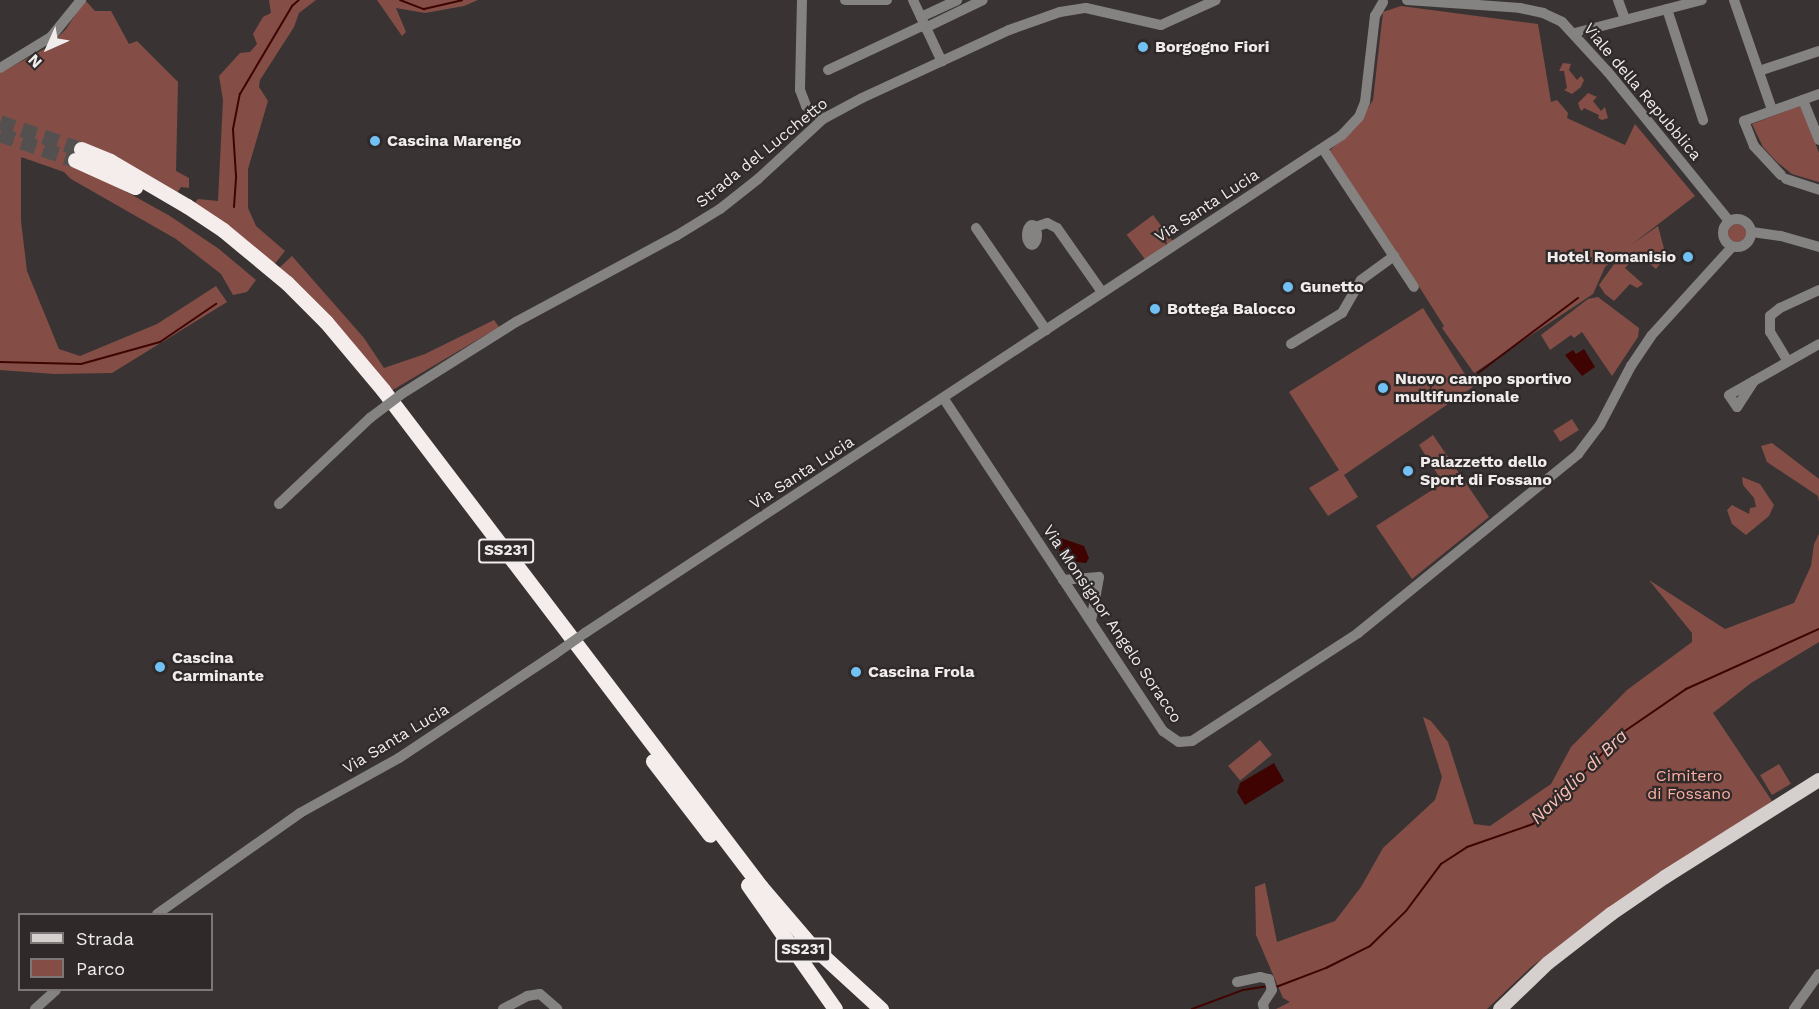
<!DOCTYPE html>
<html>
<head>
<meta charset="utf-8">
<style>
  body { margin:0 }
  #map { position:relative; width:1819px; height:1009px; overflow:hidden; background:#393433; font-family:"Work Sans",sans-serif }
  div>[style] { position:absolute }
  [style*='--x'] { left:calc(var(--x)*1px); top:calc(var(--y)*1px); width:calc(var(--w)*1px); rotate:calc(var(--a)*1deg) }
  .green>* { inset:0; background:#844e46; transform-origin:0 0 }
  .round { border-radius:50% }
  .water>* { inset:0; background:#3f0402 }
  .stream>* { height:2px; margin:-1px; padding:0 1px; transform-origin:1px; border-radius:1px; background:#3f0402 }
  .highway-tunnel>* { height:15px; margin-top:-7.5px; transform-origin:0; background:repeating-linear-gradient(90deg,#54504f 0 15px,transparent 0 23px) }
  .minor>* { height:10px; margin:-5px; padding:0 5px; transform-origin:5px; border-radius:5px; background:#858282 }
  .minor>.ring { margin:-5px; padding:0; box-sizing:content-box; background:none; border:10px solid #858282; border-radius:50% }
  .major>* { height:14px; margin:-7px; padding:0 7px; transform-origin:7px; border-radius:7px; background:#d5cfce }
  .highway>* { height:15px; margin:-7.5px; padding:0 7.5px; transform-origin:7.5px; border-radius:7.5px; background:#f4edec }
  .minor-bridge>* { height:10px; margin:-5px; padding:0 5px; transform-origin:5px; border-radius:5px; background:#858282 }
  .dots>* { width:16px; height:16px; translate:-50% -50%; box-sizing:border-box; border:3px solid #2f2a29; border-radius:50% }
  span { translate:-50% -50%; white-space:nowrap; text-align:center; line-height:1.15; -webkit-text-stroke:4.5px #2f2a29; paint-order:stroke }
  .shield-label span { padding:2px 4px; background:#2f2a29; border:2px solid; border-radius:4px; -webkit-text-stroke-width:0 }
  .shield-label { font-size:15px; color:#f0ecec; font-weight:700 }
  .poi-label { font-size:16px; color:#f0ecec; font-weight:700 }
  .left { translate:0 -50%; text-align:left }
  .right { translate:-100% -50%; text-align:right }
  .street-label { font-size:16px; color:#f0ecec }
  .park-label { font-size:16px; color:#fdada1 }
  .water-label { font-size:18px; color:#fcc0b6; font-style:italic }
  .legend { position:absolute; left:18px; top:913px; width:195px; height:78px; box-sizing:border-box; background:#2f2a29; border:2px solid #7c7877; margin:0; padding:8px 10px; list-style:none; font-size:18px; color:#f0ecec }
  .legend li { display:flex; align-items:center; gap:12px; height:30px }
  .legend b { width:30px; border:2px solid #7c7877 }
  .north { position:absolute; left:18px; top:18px; width:60px; height:60px; -webkit-text-stroke:4px #2f2a29; paint-order:stroke; rotate:225deg; font-size:16px; font-weight:700; line-height:24px; text-align:center; color:#f0ecec }
  .north::after { content:''; display:block; margin:auto; width:21px; height:27px; background:#f0ecec; clip-path:polygon(50% 0,100% 100%,50% 72%,0 100%) }
</style>
</head>
<body>
<div id="map">
  <div class="green">
    <div style="clip-path:polygon(85px 0,95px 11px,111px 11px,129px 44px,137px 41px,178px 82px,176px 171px,189px 178px,189px 188px,181px 187px,177px 193px,134px 167px,116px 186px,170px 216px,219px 249px,256px 280px,247px 292px,233px 295px,221px 274px,176px 239px,71px 179px,64px 172px,21px 157px,21px 221px,27px 271px,59px 349px,80px 356px,157px 324px,216px 286px,227px 302px,112px 373px,55px 374px,0 370px,0 73px,48px 47px,66px 29px)"></div>
    <div style="clip-path:polygon(269px 0,316px 0,299px 13px,294px 27px,260px 80px,259px 87px,268px 101px,248px 169px,248px 208px,256px 226px,285px 251px,273px 266px,193px 205px,198px 199px,218px 201px,223px 100px,219px 76px,240px 53px,250px 52px,257px 44px,253px 34px,263px 17px,271px 13px)"></div>
    <div style="clip-path:polygon(377px 0,478px 0,464px 6px,425px 13px,396px 8px,406px 32px,402px 36px)"></div>
    <div style="clip-path:polygon(1401px 6px,1538px 24px,1551px 102px,1557px 100px,1568px 113px,1567px 118px,1625px 145px,1635px 124px,1695px 196px,1631px 245px,1658px 226px,1666px 256px,1656px 269px,1638px 254px,1625px 268px,1643px 284px,1637px 288px,1630px 284px,1614px 301px,1605px 294px,1599px 285px,1622px 253px,1605px 267px,1593px 294px,1474px 373px,1442px 328px,1444px 326px,1406px 266px,1329px 151px,1357px 126px,1373px 100px,1383px 12px)"></div>
    <div style="clip-path:polygon(1563px 63px,1571px 64px,1569px 70px,1577px 80px,1581px 76px,1584px 80px,1581px 87px,1572px 94px,1564px 90px,1567px 88px,1564px 71px,1559px 71px)"></div>
    <div style="clip-path:polygon(1588px 93px,1597px 97px,1593px 101px,1601px 111px,1605px 107px,1608px 118px,1602px 120px,1598px 118px,1599px 115px,1584px 108px,1582px 111px,1580px 109px,1578px 103px)"></div>
    <div style="clip-path:polygon(1801px 105px,1819px 153px,1819px 182px,1792px 174px,1777px 162px,1763px 147px,1752px 124px)"></div>
    <div style="left:1153px;top:215px;width:34px;height:33px;rotate:53deg"></div>
    <div class="round" style="left:1728px;top:224px;width:18px;height:18px"></div>
    <div style="clip-path:polygon(292px 256px,364px 338px,384px 368px,425px 354px,494px 320px,499px 327px,391px 391px,350px 339px,278px 269px)"></div>
    <div style="clip-path:polygon(1598px 297px,1639px 328px,1638px 337px,1612px 376px,1582px 332px,1574px 338px,1571px 335px,1550px 350px,1541px 335px,1588px 299px)"></div>
    <div style="clip-path:polygon(1423px 308px,1473px 387px,1344px 475px,1358px 497px,1328px 516px,1309px 488px,1339px 470px,1289px 392px)"></div>
    <div style="left:1572px;top:419px;width:13px;height:22px;rotate:58deg"></div>
    <div style="clip-path:polygon(1433px 435px,1489px 517px,1412px 579px,1376px 526px,1443px 483px,1419px 445px)"></div>
    <div style="clip-path:polygon(1772px 443px,1819px 479px,1819px 502px,1818px 496px,1767px 462px,1761px 446px)"></div>
    <div style="clip-path:polygon(1742px 477px,1760px 484px,1774px 505px,1769px 516px,1746px 535px,1732px 524px,1727px 510px,1732px 505px,1749px 514px,1750px 508px,1756px 507px,1754px 498px,1743px 485px)"></div>
    <div style="clip-path:polygon(1819px 534px,1819px 642px,1751px 683px,1713px 713px,1772px 801px,1600px 915px,1530px 968px,1487px 1009px,1276px 1009px,1290px 1002px,1283px 998px,1256px 935px,1255px 887px,1265px 883px,1277px 942px,1335px 921px,1361px 887px,1383px 848px,1435px 800px,1442px 777px,1423px 717px,1431px 721px,1448px 742px,1474px 824px,1490px 826px,1551px 784px,1571px 747px,1627px 690px,1692px 642px,1692px 633px,1649px 580px,1725px 629px,1794px 603px,1811px 566px,1814px 544px)"></div>
    <div style="left:1260px;top:740px;width:19px;height:41px;rotate:51deg"></div>
    <div style="left:1779px;top:764px;width:23px;height:22px;rotate:59deg"></div>
  </div>
  <div class="water">
    <div style="clip-path:polygon(1584px 349px,1595px 367px,1582px 376px,1565px 355px,1573px 350px,1576px 354px)"></div>
    <div style="clip-path:polygon(1058px 537px,1084px 546px,1089px 558px,1086px 563px,1066px 561px,1055px 544px,1054px 538px)"></div>
    <div style="clip-path:polygon(1274px 763px,1284px 781px,1245px 805px,1237px 792px,1240px 783px)"></div>
  </div>
  <div class="stream">
    <div style="--x:400;--y:0;--w:26;--a:21"></div>
    <div style="--x:424;--y:9;--w:39;--a:-13"></div>
    <div style="--x:234;--y:207;--w:31;--a:-86"></div>
    <div style="--x:236;--y:176;--w:47;--a:-93.7"></div>
    <div style="--x:233;--y:129;--w:36;--a:-79"></div>
    <div style="--x:240;--y:94;--w:102;--a:-59.4"></div>
    <div style="--x:292;--y:6;--w:9;--a:-41"></div>
    <div style="--x:0;--y:362;--w:81;--a:1.4"></div>
    <div style="--x:81;--y:364;--w:82;--a:-15.6"></div>
    <div style="--x:160;--y:342;--w:68;--a:-34.2"></div>
    <div style="--x:1478;--y:373;--w:125;--a:-36.9"></div>
    <div style="--x:1276;--y:987;--w:53;--a:-20.8"></div>
    <div style="--x:1326;--y:968;--w:49;--a:-26.6"></div>
    <div style="--x:1370;--y:946;--w:50;--a:-44.2"></div>
    <div style="--x:1406;--y:911;--w:59;--a:-53.3"></div>
    <div style="--x:1441;--y:864;--w:31;--a:-33"></div>
    <div style="--x:1467;--y:847;--w:70;--a:-19.2"></div>
    <div style="--x:1533;--y:824;--w:127;--a:-45.6"></div>
    <div style="--x:1622;--y:733;--w:78;--a:-34.5"></div>
    <div style="--x:1686;--y:689;--w:146;--a:-24.3"></div>
    <div style="--x:1192;--y:1009;--w:54;--a:-20.4"></div>
    <div style="--x:1243;--y:990;--w:24;--a:-9"></div>
  </div>
  <div class="highway-tunnel">
    <div style="--x:0;--y:122;--w:85;--a:18.4"></div>
    <div style="--x:0;--y:134;--w:79;--a:19.1"></div>
  </div>
  <div class="minor">
    <div style="--x:802;--y:0;--w:90;--a:91.3"></div>
    <div style="--x:800;--y:90;--w:17;--a:69"></div>
    <div style="--x:806;--y:106;--w:21;--a:37"></div>
    <div style="--x:845;--y:0;--w:42;--a:0"></div>
    <div style="--x:913;--y:0;--w:68;--a:64.9"></div>
    <div style="--x:1407;--y:0;--w:113;--a:4"></div>
    <div style="--x:1520;--y:8;--w:24;--a:12"></div>
    <div style="--x:1543;--y:13;--w:21;--a:25"></div>
    <div style="--x:1562;--y:22;--w:68;--a:47.4"></div>
    <div style="--x:1608;--y:72;--w:192;--a:50.9"></div>
    <div style="--x:1618;--y:0;--w:20;--a:70"></div>
    <div style="--x:1734;--y:0;--w:116;--a:70.9"></div>
    <div style="--x:1667;--y:9;--w:117;--a:72"></div>
    <div style="--x:921;--y:17;--w:40;--a:-25"></div>
    <div style="--x:925;--y:28;--w:64;--a:-25.8"></div>
    <div style="--x:1575;--y:33;--w:131;--a:-14.6"></div>
    <div style="--x:0;--y:68;--w:60;--a:-31.3"></div>
    <div style="--x:51;--y:37;--w:48;--a:-51"></div>
    <div style="--x:828;--y:70;--w:106;--a:-25.1"></div>
    <div style="--x:1759;--y:71;--w:63;--a:-18.4"></div>
    <div style="--x:1803;--y:100;--w:43;--a:68.2"></div>
    <div style="--x:1323;--y:149;--w:165;--a:56.6"></div>
    <div style="--x:1781;--y:175;--w:40;--a:-133"></div>
    <div style="--x:1754;--y:146;--w:27;--a:-112"></div>
    <div style="--x:1744;--y:121;--w:80;--a:-19.8"></div>
    <div style="--x:1786;--y:179;--w:35;--a:18"></div>
    <div class="ring" style="left:1723px;top:219px;width:18px;height:18px"></div>
    <div class="ring" style="left:1026.5px;top:224.5px;width:-1px;height:-1px"></div>
    <div style="--x:1035;--y:227;--w:13;--a:-18"></div>
    <div style="--x:1047;--y:223;--w:11;--a:27"></div>
    <div style="--x:1057;--y:228;--w:78;--a:54.9"></div>
    <div style="--x:976;--y:228;--w:124;--a:55.5"></div>
    <div style="--x:1752;--y:232;--w:29;--a:8"></div>
    <div style="--x:1781;--y:236;--w:40;--a:16"></div>
    <div style="--x:1291;--y:344;--w:60;--a:-31.3"></div>
    <div style="--x:1342;--y:313;--w:38;--a:-60"></div>
    <div style="--x:1361;--y:280;--w:41;--a:-36"></div>
    <div style="--x:1787;--y:360;--w:33;--a:-121"></div>
    <div style="--x:1770;--y:332;--w:16;--a:-90"></div>
    <div style="--x:1770;--y:316;--w:13;--a:-39"></div>
    <div style="--x:1780;--y:308;--w:43;--a:-24.8"></div>
    <div style="--x:1754;--y:381;--w:31;--a:123"></div>
    <div style="--x:1737;--y:407;--w:14;--a:-124"></div>
    <div style="--x:1729;--y:395;--w:103;--a:-29.5"></div>
    <div style="--x:400;--y:395;--w:137;--a:-32.2"></div>
    <div style="--x:516;--y:322;--w:182;--a:-28.3"></div>
    <div style="--x:676;--y:236;--w:52;--a:-31.5"></div>
    <div style="--x:720;--y:209;--w:48;--a:-38.3"></div>
    <div style="--x:758;--y:179;--w:88;--a:-42.7"></div>
    <div style="--x:823;--y:119;--w:44;--a:-28.3"></div>
    <div style="--x:862;--y:98;--w:162;--a:-24.8"></div>
    <div style="--x:1009;--y:30;--w:54;--a:-19.4"></div>
    <div style="--x:1060;--y:12;--w:26;--a:-9"></div>
    <div style="--x:1086;--y:8;--w:77;--a:12.8"></div>
    <div style="--x:1161;--y:25;--w:60;--a:-24.4"></div>
    <div style="--x:944;--y:399;--w:398;--a:56.6"></div>
    <div style="--x:1163;--y:731;--w:19;--a:35"></div>
    <div style="--x:1179;--y:742;--w:13;--a:-4"></div>
    <div style="--x:1192;--y:741;--w:198;--a:-33"></div>
    <div style="--x:1358;--y:633;--w:284;--a:-39.1"></div>
    <div style="--x:1578;--y:454;--w:36;--a:-53"></div>
    <div style="--x:1600;--y:425;--w:67;--a:-62.3"></div>
    <div style="--x:1631;--y:366;--w:36;--a:-56"></div>
    <div style="--x:1651;--y:336;--w:120;--a:-47.7"></div>
    <div style="--x:279;--y:504;--w:125;--a:-43.4"></div>
    <div style="--x:1063;--y:580;--w:36;--a:-5"></div>
    <div style="--x:1099;--y:577;--w:45;--a:100.3"></div>
    <div style="--x:585;--y:633;--w:906;--a:-33.34"></div>
    <div style="--x:1342;--y:135;--w:25;--a:-47"></div>
    <div style="--x:1359;--y:117;--w:16;--a:-68"></div>
    <div style="--x:1365;--y:102;--w:87;--a:-83.4"></div>
    <div style="--x:1375;--y:16;--w:16;--a:-60"></div>
    <div style="--x:157;--y:914;--w:175;--a:-35.2"></div>
    <div style="--x:300;--y:813;--w:113;--a:-29.1"></div>
    <div style="--x:399;--y:758;--w:187;--a:-33.7"></div>
    <div style="--x:1237;--y:982;--w:24;--a:-12"></div>
    <div style="--x:1260;--y:977;--w:9;--a:13"></div>
    <div style="--x:1269;--y:979;--w:11;--a:75"></div>
    <div style="--x:1272;--y:990;--w:17;--a:123"></div>
    <div style="--x:1263;--y:1004;--w:5;--a:79"></div>
    <div style="--x:35;--y:1009;--w:28;--a:-42"></div>
    <div style="--x:503;--y:1009;--w:27;--a:-28"></div>
    <div style="--x:527;--y:996;--w:13;--a:-9"></div>
    <div style="--x:540;--y:994;--w:23;--a:41"></div>
    <div style="--x:1794;--y:1009;--w:43;--a:-54.5"></div>
  </div>
  <div class="major">
    <div style="--x:1500;--y:1009;--w:66;--a:-43.8"></div>
    <div style="--x:1548;--y:963;--w:80;--a:-37.9"></div>
    <div style="--x:1611;--y:914;--w:65;--a:-34.4"></div>
    <div style="--x:1665;--y:877;--w:182;--a:-32.2"></div>
  </div>
  <div class="highway">
    <div style="--x:81;--y:149;--w:31;--a:22"></div>
    <div style="--x:110;--y:161;--w:89;--a:30.3"></div>
    <div style="--x:187;--y:206;--w:43;--a:33.7"></div>
    <div style="--x:223;--y:230;--w:83;--a:39.6"></div>
    <div style="--x:287;--y:283;--w:55;--a:45"></div>
    <div style="--x:326;--y:322;--w:89;--a:50"></div>
    <div style="--x:383;--y:390;--w:624;--a:52.74"></div>
    <div style="--x:761;--y:887;--w:74;--a:49.4"></div>
    <div style="--x:809;--y:943;--w:98;--a:42.5"></div>
    <div style="--x:75;--y:160;--w:66;--a:24.2"></div>
    <div style="--x:653;--y:761;--w:93;--a:52.4"></div>
    <div style="--x:748;--y:885;--w:151;--a:54.9"></div>
  </div>
  <div class="minor-bridge">
    <div style="--x:370;--y:418;--w:38;--a:-37"></div>
    <div style="--x:555;--y:654;--w:37;--a:-35"></div>
  </div>
  <div class="dots">
    <div style="left:1143px;top:47px;background:#72c1f5"></div>
    <div style="left:375px;top:141px;background:#72c1f5"></div>
    <div style="left:1688px;top:257px;background:#72c1f5"></div>
    <div style="left:1288px;top:287px;background:#72c1f5"></div>
    <div style="left:1155px;top:309px;background:#72c1f5"></div>
    <div style="left:1383px;top:388px;background:#72c1f5"></div>
    <div style="left:1408px;top:471px;background:#72c1f5"></div>
    <div style="left:160px;top:667px;background:#72c1f5"></div>
    <div style="left:856px;top:672px;background:#72c1f5"></div>
  </div>
  <div class="shield-label">
    <span style="left:506px;top:551px">SS231</span>
    <span style="left:803px;top:950px">SS231</span>
  </div>
  <div class="poi-label">
    <span class="left" style="left:1155px;top:47px">Borgogno Fiori</span>
    <span class="left" style="left:387px;top:141px">Cascina Marengo</span>
    <span class="right" style="left:1676px;top:257px">Hotel Romanisio</span>
    <span class="left" style="left:1300px;top:287px">Gunetto</span>
    <span class="left" style="left:1167px;top:309px">Bottega Balocco</span>
    <span class="left" style="left:1395px;top:388px">Nuovo campo sportivo<br>multifunzionale</span>
    <span class="left" style="left:1420px;top:471px">Palazzetto dello<br>Sport di Fossano</span>
    <span class="left" style="left:172px;top:667px">Cascina<br>Carminante</span>
    <span class="left" style="left:868px;top:672px">Cascina Frola</span>
  </div>
  <div class="street-label">
    <span style="left:1642px;top:92px;rotate:50deg">Viale della Repubblica</span>
    <span style="left:762px;top:153px;rotate:-39deg">Strada del Lucchetto</span>
    <span style="left:1207px;top:206px;rotate:-33deg">Via Santa Lucia</span>
    <span style="left:802px;top:473px;rotate:-33deg">Via Santa Lucia</span>
    <span style="left:1112px;top:624px;rotate:56deg">Via Monsignor Angelo Soracco</span>
    <span style="left:396px;top:739px;rotate:-31deg">Via Santa Lucia</span>
  </div>
  <div class="park-label">
    <span style="left:1689px;top:785px">Cimitero<br>di Fossano</span>
  </div>
  <div class="water-label">
    <span style="left:1579px;top:777px;rotate:-44deg">Naviglio di Bra</span>
  </div>
  <ul class="legend">
  <li><b style="height:8px;background:#d5cfce"></b>Strada</li>
  <li><b style="height:16px;background:#844e46"></b>Parco</li>
  </ul>
  <div class="north">N</div>
</div>
</body>
</html>
